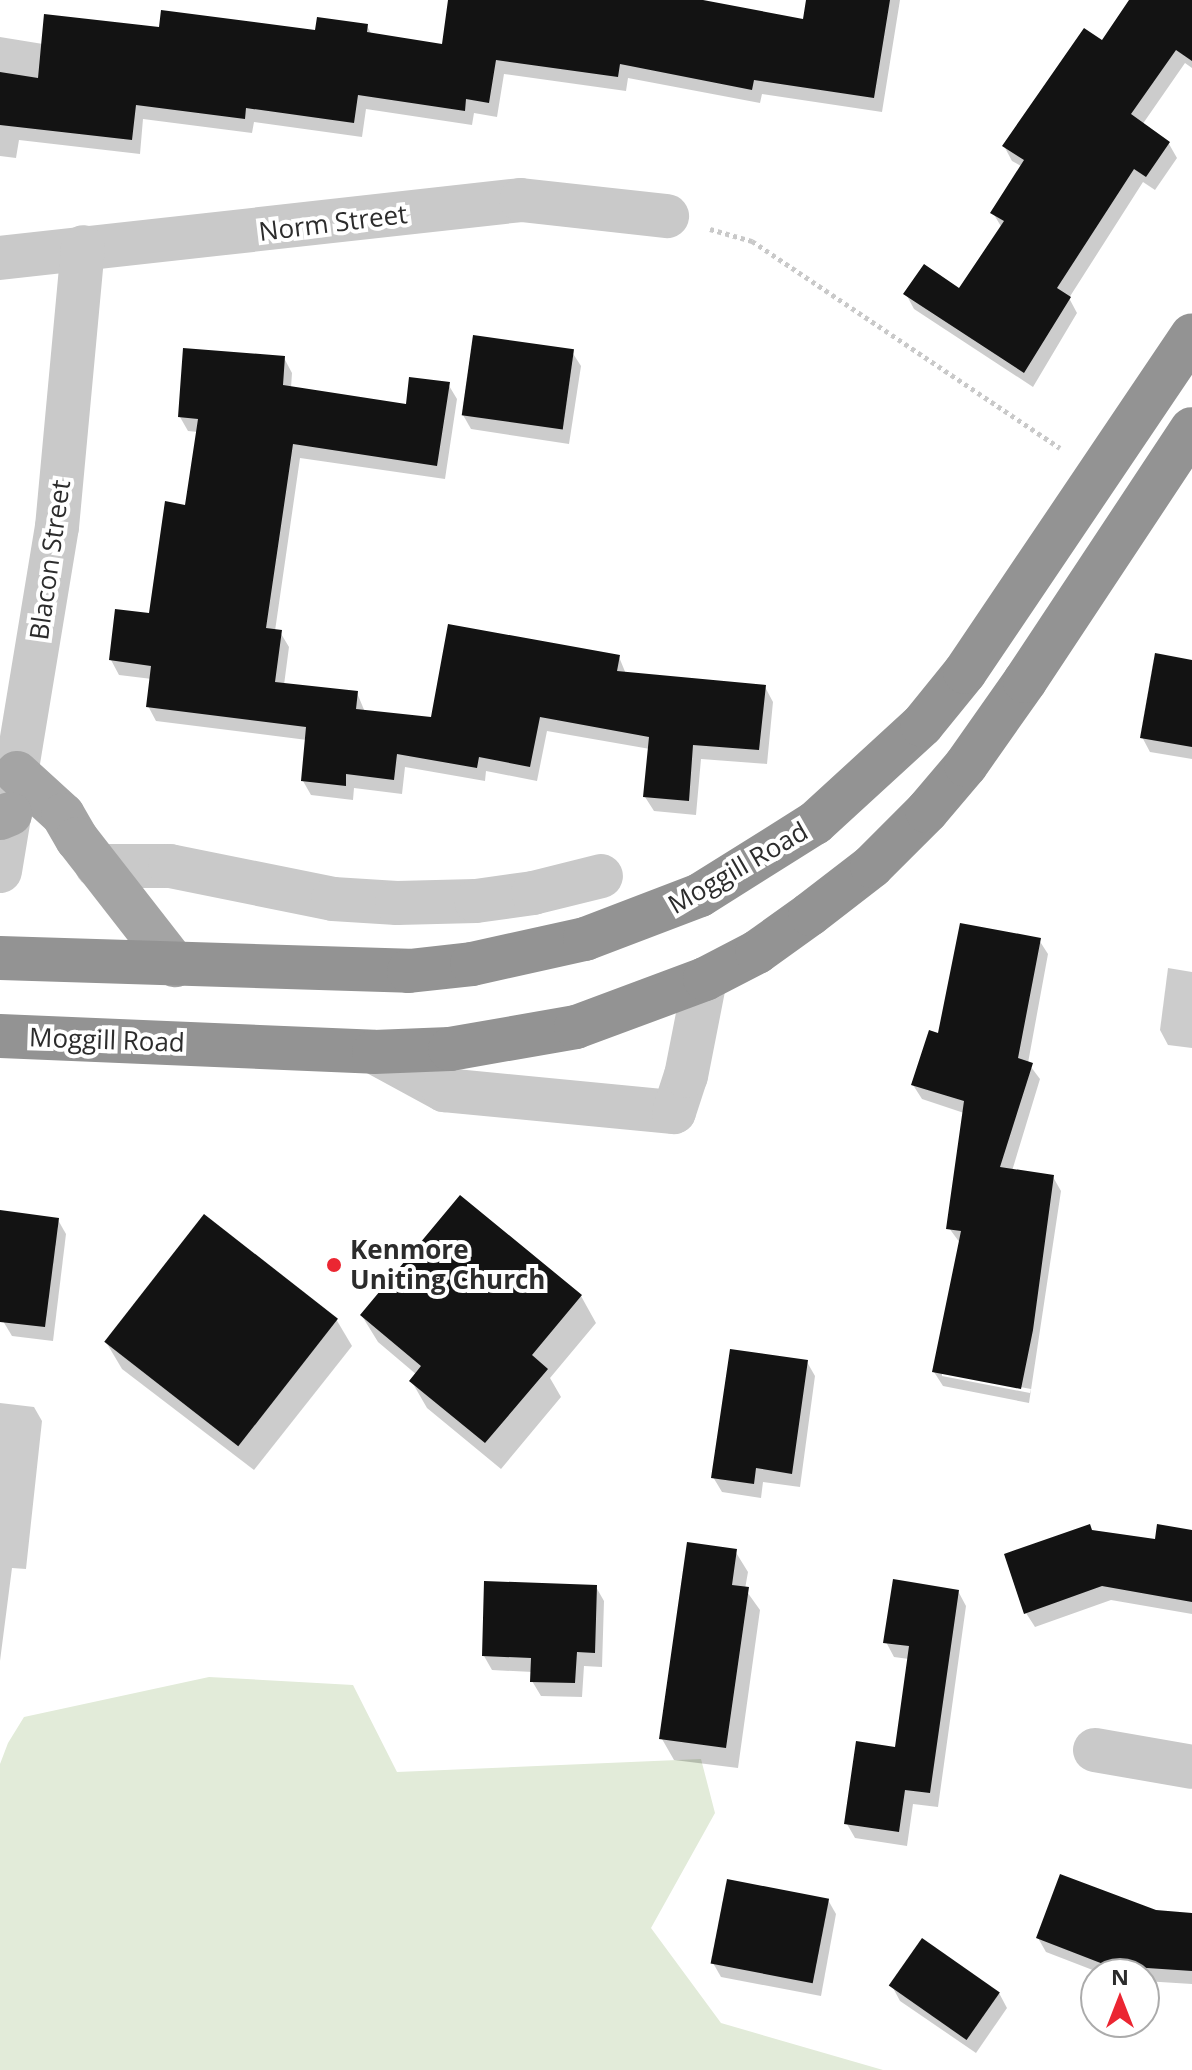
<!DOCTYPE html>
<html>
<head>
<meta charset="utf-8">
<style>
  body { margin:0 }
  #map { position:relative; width:1192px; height:2070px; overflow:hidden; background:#fff; font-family:"Open Sans",sans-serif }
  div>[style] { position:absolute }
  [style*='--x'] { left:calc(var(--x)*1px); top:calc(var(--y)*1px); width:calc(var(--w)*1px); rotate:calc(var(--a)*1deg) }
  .green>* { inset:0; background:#e2ebd9 }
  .shadow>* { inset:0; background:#0003 }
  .building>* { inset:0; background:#131313; transform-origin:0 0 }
  .path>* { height:5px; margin-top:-2.5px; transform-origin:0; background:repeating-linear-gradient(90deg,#c9c9c9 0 4px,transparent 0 8px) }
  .minor>* { height:44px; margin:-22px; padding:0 22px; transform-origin:22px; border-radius:22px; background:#c9c9c9 }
  .major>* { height:44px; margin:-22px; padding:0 22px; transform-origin:22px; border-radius:22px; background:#a4a4a4 }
  .highway>* { height:44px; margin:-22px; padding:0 22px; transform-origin:22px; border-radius:22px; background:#939393 }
  .dots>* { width:22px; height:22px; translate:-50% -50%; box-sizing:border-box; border:4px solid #fff; border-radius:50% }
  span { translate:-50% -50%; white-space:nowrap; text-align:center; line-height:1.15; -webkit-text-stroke:8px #fff; paint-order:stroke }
  .street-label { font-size:26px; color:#2c2c2c }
  .poi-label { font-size:26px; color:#2c2c2c; font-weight:700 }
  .left { translate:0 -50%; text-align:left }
  .north { position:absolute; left:1080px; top:1958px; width:80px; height:80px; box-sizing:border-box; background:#fff; border:2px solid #ababab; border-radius:50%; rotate:0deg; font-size:22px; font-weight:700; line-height:32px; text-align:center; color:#2c2c2c }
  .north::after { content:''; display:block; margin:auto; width:28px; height:36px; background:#eb2632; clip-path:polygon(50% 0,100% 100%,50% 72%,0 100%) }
</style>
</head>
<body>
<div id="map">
  <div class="green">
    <div style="clip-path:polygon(209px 1677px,353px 1685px,397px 1772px,701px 1759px,715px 1813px,651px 1928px,721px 2023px,883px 2070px,0 2070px,0 1764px,8px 1743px,24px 1717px)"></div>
  </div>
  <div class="shadow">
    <div style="clip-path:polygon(450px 0,692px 0,805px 21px,808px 0,900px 0,882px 112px,762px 94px,760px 103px,628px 78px,626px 91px,504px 74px,497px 117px,474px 113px,472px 125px,366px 109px,362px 137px,254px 122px,252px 133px,143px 119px,140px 154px,19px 140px,16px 158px,0 156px,0 37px,43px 44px,161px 29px,317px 32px,367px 26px,372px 35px,444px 46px)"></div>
    <div style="clip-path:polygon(1132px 0,1192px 0,1192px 68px,1185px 63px,1142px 125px,1169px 144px,1177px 158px,1155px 190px,1143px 182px,1069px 298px,1077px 313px,1033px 387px,914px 309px,906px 294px,960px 290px,1002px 228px,993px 213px,1023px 167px,1012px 161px,1004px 146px,1103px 43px)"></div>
    <div style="clip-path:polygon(572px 352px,581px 366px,569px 444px,471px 429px,463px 415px)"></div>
    <div style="clip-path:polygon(284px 358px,292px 373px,291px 388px,407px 406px,448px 384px,457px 399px,445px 479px,300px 458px,275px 631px,280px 632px,289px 647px,284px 685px,357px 693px,365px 712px,433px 719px,619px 657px,626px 674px,765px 687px,773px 702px,767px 764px,701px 759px,696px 815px,654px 811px,645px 797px,650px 749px,547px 731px,537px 781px,486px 771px,485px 781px,405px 767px,402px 794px,354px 788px,353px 800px,311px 795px,303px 781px,307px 740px,156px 721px,148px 706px,152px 679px,119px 675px,111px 660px,151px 615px,187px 507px,198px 432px,188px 431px,180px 417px)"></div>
    <div style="clip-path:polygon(1192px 662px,1192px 759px,1150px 752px,1142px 737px)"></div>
    <div style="clip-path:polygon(evenodd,1039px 940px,1048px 954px,1028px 1063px,1040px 1079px,1012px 1171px,1053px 1177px,1061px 1191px,1029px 1403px,943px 1386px,934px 1372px,960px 1243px,949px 1228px,964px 1113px,922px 1099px,913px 1085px,940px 1036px,1039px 940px,942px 1372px,1031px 1389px,1030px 1393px,942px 1376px,942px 1372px)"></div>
    <div style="clip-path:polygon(1168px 968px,1192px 972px,1192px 1048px,1168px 1045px,1160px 1030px)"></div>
    <div style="clip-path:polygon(0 1212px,58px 1220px,66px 1234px,53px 1341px,12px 1336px,3px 1321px)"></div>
    <div style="clip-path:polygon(581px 1296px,596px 1323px,550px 1378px,561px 1397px,501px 1469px,427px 1408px,412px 1382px,417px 1375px,378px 1342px,362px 1316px)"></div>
    <div style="clip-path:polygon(336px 1319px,352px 1346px,254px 1470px,122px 1369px,106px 1342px)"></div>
    <div style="clip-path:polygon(807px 1362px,815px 1376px,800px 1487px,763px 1482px,761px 1498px,722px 1492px,713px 1477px)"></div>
    <div style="clip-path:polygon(0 1403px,34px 1407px,42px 1421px,26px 1569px,12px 1568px,0 1661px)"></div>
    <div style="clip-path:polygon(1092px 1532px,1157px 1541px,1192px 1532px,1192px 1614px,1111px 1600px,1035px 1627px,1026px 1613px)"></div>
    <div style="clip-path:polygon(735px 1551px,748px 1572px,745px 1589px,760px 1610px,738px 1768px,674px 1760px,662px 1739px)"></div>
    <div style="clip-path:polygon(596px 1587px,604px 1601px,602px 1667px,584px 1666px,582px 1697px,541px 1696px,532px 1681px,533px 1672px,492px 1670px,484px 1656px)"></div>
    <div style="clip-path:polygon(958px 1591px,966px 1606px,938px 1807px,913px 1804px,907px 1846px,855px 1838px,847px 1824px,896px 1749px,909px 1659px,894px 1657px,886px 1642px)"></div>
    <div style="clip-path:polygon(828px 1900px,836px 1914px,821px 1996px,721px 1977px,713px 1963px)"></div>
    <div style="clip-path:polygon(1156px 1912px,1192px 1915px,1192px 1984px,1144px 1981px,1144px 1974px,1103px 1974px,1046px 1952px,1038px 1938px)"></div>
    <div style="clip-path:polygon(892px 1986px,999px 1993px,1007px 2008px,976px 2053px,900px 2001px)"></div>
  </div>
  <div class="building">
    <div style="clip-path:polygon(448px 0,703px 0,803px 19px,806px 0,890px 0,874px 98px,754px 80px,752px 90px,620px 64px,618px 77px,496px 60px,489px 103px,466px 99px,465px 111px,358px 95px,354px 123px,246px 108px,245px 119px,136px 105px,132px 140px,0 125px,0 72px,38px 78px,44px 14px,159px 27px,161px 10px,315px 30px,317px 17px,368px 24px,367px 32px,442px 44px)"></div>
    <div style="clip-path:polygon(1129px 0,1192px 0,1192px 61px,1176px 50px,1131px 114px,1170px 142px,1146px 177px,1134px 169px,1057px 288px,1071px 297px,1024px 373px,903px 294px,924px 264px,959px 288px,1004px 221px,990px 213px,1024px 160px,1002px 146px,1084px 28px,1102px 40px)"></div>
    <div style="left:473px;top:335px;width:102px;height:81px;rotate:8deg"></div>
    <div style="clip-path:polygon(183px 348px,285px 356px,283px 385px,406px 404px,409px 377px,450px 382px,437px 466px,293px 444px,266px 628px,282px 630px,275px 682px,358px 691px,356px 709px,431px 717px,448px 624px,620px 655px,617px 671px,766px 685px,759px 750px,693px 745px,689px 801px,643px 797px,649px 737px,540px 717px,530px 767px,479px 757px,477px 768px,397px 754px,394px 780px,346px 774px,346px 786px,301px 781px,306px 727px,146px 707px,151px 666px,109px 660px,115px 609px,149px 613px,165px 501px,185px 505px,198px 419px,178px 417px)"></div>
    <div style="clip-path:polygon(1155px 653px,1192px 660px,1192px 747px,1140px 738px)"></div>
    <div style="clip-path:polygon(960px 923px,1041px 938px,1018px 1058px,1033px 1063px,1000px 1167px,1054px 1175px,1033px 1330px,1021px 1389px,932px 1372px,961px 1231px,946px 1229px,964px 1101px,911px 1085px,929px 1030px,938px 1033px)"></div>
    <div style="clip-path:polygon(460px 1195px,582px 1295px,532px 1355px,548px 1369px,485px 1443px,409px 1381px,421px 1366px,360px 1315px)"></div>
    <div style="clip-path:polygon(0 1210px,59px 1218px,45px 1327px,0 1322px)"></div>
    <div style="left:204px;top:1214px;width:170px;height:162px;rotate:38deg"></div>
    <div style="clip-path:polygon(730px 1349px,808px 1360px,792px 1474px,756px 1468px,754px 1484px,711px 1478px)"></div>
    <div style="clip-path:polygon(1090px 1524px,1092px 1530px,1155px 1539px,1157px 1524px,1192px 1530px,1192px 1602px,1102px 1586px,1024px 1614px,1004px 1554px)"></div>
    <div style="clip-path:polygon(687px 1542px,737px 1549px,732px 1585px,749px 1587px,726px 1748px,659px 1739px)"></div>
    <div style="clip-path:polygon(893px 1579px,959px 1590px,930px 1793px,905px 1790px,899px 1832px,844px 1824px,856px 1741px,895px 1747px,909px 1646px,883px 1643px)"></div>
    <div style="clip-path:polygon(484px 1581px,597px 1585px,595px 1653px,577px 1652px,575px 1683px,530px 1682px,531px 1658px,482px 1656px)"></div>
    <div style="clip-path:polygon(1060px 1874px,1156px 1910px,1192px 1913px,1192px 1971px,1132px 1967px,1129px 1974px,1036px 1938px)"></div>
    <div style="left:727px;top:1879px;width:104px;height:86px;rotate:11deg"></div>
    <div style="left:922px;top:1938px;width:95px;height:58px;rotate:35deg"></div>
  </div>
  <div class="path">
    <div style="--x:710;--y:229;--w:44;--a:15.9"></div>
    <div style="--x:752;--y:241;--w:371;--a:33.9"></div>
  </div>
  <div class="minor">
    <div style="--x:0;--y:258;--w:524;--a:-6.35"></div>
    <div style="--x:521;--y:200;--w:147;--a:6.3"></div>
    <div style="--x:97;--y:866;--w:73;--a:0"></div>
    <div style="--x:170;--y:866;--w:166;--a:11.4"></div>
    <div style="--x:333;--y:899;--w:64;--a:3.6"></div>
    <div style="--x:397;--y:903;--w:79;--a:-1.5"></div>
    <div style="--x:476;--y:901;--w:58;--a:-8"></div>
    <div style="--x:533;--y:893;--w:70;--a:-14"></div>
    <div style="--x:0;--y:871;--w:349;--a:-80.6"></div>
    <div style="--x:57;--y:527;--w:281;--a:-84.7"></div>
    <div style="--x:374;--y:1052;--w:80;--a:28.5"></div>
    <div style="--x:444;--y:1090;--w:231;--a:5.5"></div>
    <div style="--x:674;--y:1112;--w:38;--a:-72"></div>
    <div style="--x:686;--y:1076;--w:99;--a:-78.9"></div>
    <div style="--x:1095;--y:1750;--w:98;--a:9.9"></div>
  </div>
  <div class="major">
    <div style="--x:17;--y:773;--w:62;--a:42.4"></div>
    <div style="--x:63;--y:815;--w:28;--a:60"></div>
    <div style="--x:77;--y:839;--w:160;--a:52.1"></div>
    <div style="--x:0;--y:818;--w:11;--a:-22"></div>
  </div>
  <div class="highway">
    <div style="--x:0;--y:958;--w:409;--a:1.8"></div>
    <div style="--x:409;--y:971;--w:63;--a:-6.3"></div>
    <div style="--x:472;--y:964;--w:116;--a:-12.5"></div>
    <div style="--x:585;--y:939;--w:123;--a:-20.9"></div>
    <div style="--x:700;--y:895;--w:136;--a:-32.1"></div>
    <div style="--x:815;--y:823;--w:145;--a:-42.5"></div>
    <div style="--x:922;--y:725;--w:68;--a:-50.9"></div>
    <div style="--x:965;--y:672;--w:406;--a:-56"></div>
    <div style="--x:0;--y:1036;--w:374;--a:2.4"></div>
    <div style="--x:374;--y:1052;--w:76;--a:-2.3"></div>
    <div style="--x:450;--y:1049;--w:128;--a:-9.9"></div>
    <div style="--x:576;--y:1027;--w:138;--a:-20.4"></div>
    <div style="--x:705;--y:979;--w:59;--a:-27.4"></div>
    <div style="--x:757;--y:952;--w:65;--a:-35.6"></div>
    <div style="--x:810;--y:914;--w:78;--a:-37.7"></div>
    <div style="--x:872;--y:866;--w:78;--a:-45"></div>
    <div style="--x:927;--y:811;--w:60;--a:-49.7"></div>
    <div style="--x:966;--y:765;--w:103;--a:-54.9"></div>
    <div style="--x:1025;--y:681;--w:302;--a:-56.5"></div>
  </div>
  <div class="dots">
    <div style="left:334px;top:1265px;background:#eb2632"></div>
  </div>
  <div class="street-label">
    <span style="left:333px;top:223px;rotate:-7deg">Norm Street</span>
    <span style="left:50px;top:560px;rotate:-82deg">Blacon Street</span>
    <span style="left:738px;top:868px;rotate:-30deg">Moggill Road</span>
    <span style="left:107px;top:1040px;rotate:2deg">Moggill Road</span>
  </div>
  <div class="poi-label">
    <span class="left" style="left:350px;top:1265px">Kenmore<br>Uniting Church</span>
  </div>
  <div class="north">N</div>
</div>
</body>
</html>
